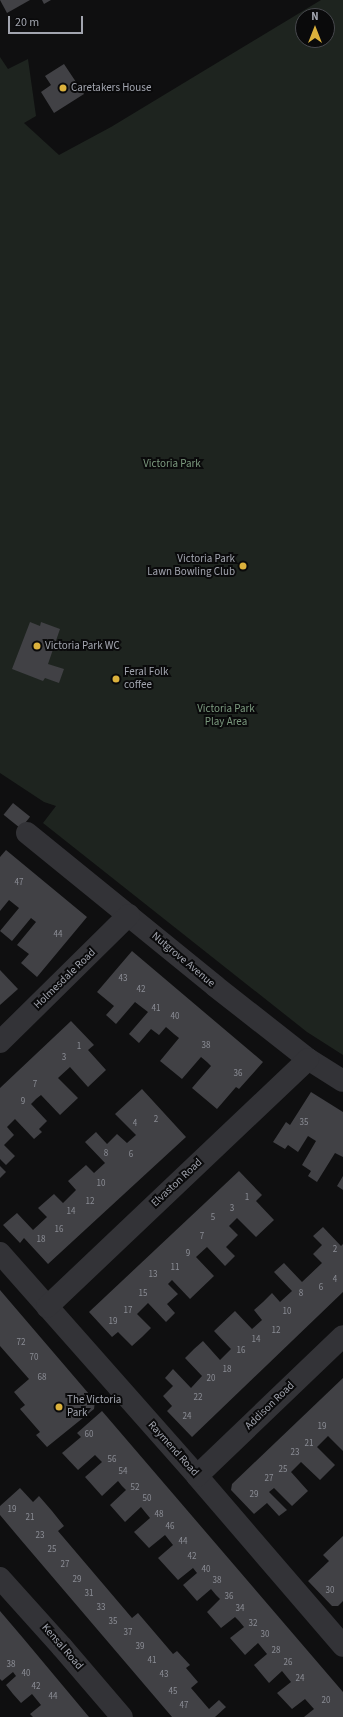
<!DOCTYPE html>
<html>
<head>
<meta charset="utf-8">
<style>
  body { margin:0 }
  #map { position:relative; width:343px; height:1717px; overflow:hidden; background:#0f0f10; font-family:"Source Sans 3",sans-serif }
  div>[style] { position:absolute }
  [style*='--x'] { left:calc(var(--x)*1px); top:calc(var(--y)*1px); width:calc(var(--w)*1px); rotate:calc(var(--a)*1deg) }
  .green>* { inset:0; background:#1e241f }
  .building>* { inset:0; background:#414145; transform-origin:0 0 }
  .minor>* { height:22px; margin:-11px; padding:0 11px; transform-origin:11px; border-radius:11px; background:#333337 }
  .dots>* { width:11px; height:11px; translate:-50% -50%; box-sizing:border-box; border:2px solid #0a0a0b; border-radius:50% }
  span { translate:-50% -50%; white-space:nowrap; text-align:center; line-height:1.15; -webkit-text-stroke:4px #0a0a0b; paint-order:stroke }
  .number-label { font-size:9px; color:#8a8c94 }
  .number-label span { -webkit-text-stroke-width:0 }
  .poi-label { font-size:11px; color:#a2a5af }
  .left { translate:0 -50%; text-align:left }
  .right { translate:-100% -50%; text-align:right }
  .park-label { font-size:11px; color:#7b997e }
  .street-label { font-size:11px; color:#a2a5af }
  .north { position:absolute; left:295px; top:8px; width:40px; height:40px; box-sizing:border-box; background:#0a0a0b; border:1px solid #47484d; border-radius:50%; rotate:0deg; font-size:11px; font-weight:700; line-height:16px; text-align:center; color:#a2a5af }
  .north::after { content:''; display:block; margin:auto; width:14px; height:18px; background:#dbb13c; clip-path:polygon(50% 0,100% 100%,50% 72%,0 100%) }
  .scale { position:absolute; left:8px; top:16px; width:75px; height:18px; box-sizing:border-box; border:2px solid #a2a5af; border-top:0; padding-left:5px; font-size:12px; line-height:14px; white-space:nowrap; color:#a2a5af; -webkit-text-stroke:3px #0a0a0b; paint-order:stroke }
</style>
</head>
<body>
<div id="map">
  <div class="green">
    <div style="clip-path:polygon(evenodd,321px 0,343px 0,343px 1055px,307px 1032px,43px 823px,56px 806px,44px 802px,0 773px,0 57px,8px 69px,28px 59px,36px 116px,24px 123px,59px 155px,111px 127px,321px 0,303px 16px,327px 16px,327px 40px,303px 40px,303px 16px)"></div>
  </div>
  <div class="building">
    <div style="clip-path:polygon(0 0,30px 0,7px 13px)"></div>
    <div style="clip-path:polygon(42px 0,51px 0,44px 4px)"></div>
    <div style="clip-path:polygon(64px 64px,84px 94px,54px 113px,41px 92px,51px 85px,45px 76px)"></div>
    <div style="clip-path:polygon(30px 622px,40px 626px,41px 622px,60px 629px,48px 664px,64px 669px,59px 683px,45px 678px,43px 681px,12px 669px)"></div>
    <div style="left:13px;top:803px;width:22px;height:15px;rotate:39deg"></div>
    <div style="clip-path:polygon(6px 850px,87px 917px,37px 977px,21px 963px,29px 954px,17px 945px,36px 922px,31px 918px,12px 941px,0 931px,19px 908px,9px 900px,0 911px,0 857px)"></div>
    <div style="clip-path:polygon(132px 951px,263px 1062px,239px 1089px,236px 1087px,217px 1109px,192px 1088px,211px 1066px,207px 1062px,201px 1057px,182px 1079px,160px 1061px,179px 1038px,174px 1034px,166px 1027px,159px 1035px,151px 1029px,139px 1043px,129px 1034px,148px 1012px,135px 1002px,116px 1024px,106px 1015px,114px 1006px,97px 992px)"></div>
    <div style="clip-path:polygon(0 970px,18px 989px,0 1005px)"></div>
    <div style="clip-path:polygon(71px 1021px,94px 1045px,88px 1050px,106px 1070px,88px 1087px,70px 1067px,58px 1078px,78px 1098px,60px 1115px,41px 1095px,36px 1099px,31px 1104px,47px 1121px,39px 1129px,42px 1132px,34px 1139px,15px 1119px,7px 1127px,14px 1135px,4px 1145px,15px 1156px,6px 1165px,0 1159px,0 1088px)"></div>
    <div style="clip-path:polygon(142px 1089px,186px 1137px,48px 1264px,24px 1238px,20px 1243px,3px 1225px,17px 1213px,33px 1230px,47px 1217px,38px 1208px,54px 1194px,63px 1203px,76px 1190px,68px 1181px,86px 1165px,94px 1173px,105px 1163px,85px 1142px,96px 1132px,107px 1144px,117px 1134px,127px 1143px,136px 1135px,115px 1114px)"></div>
    <div style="clip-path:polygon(311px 1092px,343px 1112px,343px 1157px,335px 1153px,317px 1182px,308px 1176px,311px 1171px,302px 1165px,316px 1141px,308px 1136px,298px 1152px,288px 1145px,285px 1149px,273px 1142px,286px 1122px,290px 1125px)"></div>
    <div style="clip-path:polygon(0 1166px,6px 1172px,0 1178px)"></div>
    <div style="clip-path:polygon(239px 1171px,262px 1195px,256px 1201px,274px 1220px,256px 1237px,237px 1218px,229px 1226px,238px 1235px,226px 1247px,235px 1256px,225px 1266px,207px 1247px,196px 1257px,214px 1276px,190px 1299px,172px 1280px,168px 1284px,178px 1294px,167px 1304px,175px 1313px,166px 1322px,148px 1303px,137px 1314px,151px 1328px,142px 1337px,132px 1346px,118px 1332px,112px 1337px,89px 1312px)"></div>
    <div style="clip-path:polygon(343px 1176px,343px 1190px,337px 1186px)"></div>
    <div style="clip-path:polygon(323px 1227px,341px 1246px,343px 1244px,343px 1292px,192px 1437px,167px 1411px,172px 1406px,163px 1396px,173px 1386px,165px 1378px,173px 1369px,191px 1388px,202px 1376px,185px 1358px,194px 1349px,203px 1341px,220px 1360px,231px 1349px,214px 1331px,235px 1311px,252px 1329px,262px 1320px,254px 1310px,263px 1302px,272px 1293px,280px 1302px,292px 1291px,274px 1272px,284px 1263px,302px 1282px,322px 1263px,313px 1254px,322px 1245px,313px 1236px)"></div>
    <div style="clip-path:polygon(0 1290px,95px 1401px,94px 1409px,47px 1447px,36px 1435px,40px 1432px,20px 1409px,25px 1405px,14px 1392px,29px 1379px,0 1346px)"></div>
    <div style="clip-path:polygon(343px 1378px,343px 1451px,328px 1436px,317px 1447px,335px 1465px,320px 1480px,301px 1462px,291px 1472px,308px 1491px,292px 1506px,274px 1488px,269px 1492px,287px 1510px,279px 1516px,267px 1503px,254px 1514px,231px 1490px,232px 1484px)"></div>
    <div style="clip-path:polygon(102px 1411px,343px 1692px,343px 1717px,304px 1717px,314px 1709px,305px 1699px,292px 1709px,277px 1693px,291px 1682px,282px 1671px,269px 1683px,254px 1665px,267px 1654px,258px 1643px,245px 1655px,230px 1638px,244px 1627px,239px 1621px,235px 1617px,221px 1628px,207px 1612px,220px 1599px,216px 1595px,211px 1589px,197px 1601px,183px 1585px,197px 1573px,193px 1568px,178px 1580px,158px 1558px,173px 1545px,165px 1535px,149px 1548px,134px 1532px,150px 1518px,145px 1512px,141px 1507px,125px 1522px,110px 1505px,126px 1490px,122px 1486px,118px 1481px,102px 1496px,85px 1477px,102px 1462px,95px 1455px,78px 1470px,62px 1453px,81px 1437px,77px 1433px)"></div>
    <div style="clip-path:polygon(20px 1488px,33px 1502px,39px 1496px,52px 1511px,64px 1526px,58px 1531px,132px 1618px,138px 1613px,173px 1654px,177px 1651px,190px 1665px,186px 1668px,198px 1682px,191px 1688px,209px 1709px,219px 1700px,226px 1707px,215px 1717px,172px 1717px,21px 1540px,0 1515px,0 1506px)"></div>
    <div style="clip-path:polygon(343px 1536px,343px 1601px,338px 1606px,332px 1606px,308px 1581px,329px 1561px,323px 1555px)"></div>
    <div style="clip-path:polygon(0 1611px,23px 1638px,89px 1717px,33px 1717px,30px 1714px,41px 1705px,32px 1694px,21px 1703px,13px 1694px,6px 1685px,16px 1676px,13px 1672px,2px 1681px,0 1679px)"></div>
  </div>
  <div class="minor">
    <div style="--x:27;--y:833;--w:242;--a:39.1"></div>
    <div style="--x:215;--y:986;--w:118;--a:38.1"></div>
    <div style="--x:308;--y:1059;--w:41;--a:32.2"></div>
    <div style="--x:0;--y:1042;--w:181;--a:-44.6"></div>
    <div style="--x:0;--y:1253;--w:298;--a:48.5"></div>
    <div style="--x:197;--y:1476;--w:224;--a:49.3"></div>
    <div style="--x:47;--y:1307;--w:360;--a:-43.5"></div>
    <div style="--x:197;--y:1476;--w:202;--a:-43.8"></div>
    <div style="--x:0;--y:1578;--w:93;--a:48.1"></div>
    <div style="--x:62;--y:1647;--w:92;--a:49.4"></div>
  </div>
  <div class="dots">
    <div style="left:63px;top:88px;background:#dbb13c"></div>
    <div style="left:243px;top:566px;background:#dbb13c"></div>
    <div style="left:37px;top:646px;background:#dbb13c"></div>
    <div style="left:116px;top:679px;background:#dbb13c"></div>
    <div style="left:59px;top:1407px;background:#dbb13c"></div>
  </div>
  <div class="number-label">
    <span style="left:19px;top:883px">47</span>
    <span style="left:58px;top:935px">44</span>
    <span style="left:123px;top:979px">43</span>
    <span style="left:141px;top:990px">42</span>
    <span style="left:156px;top:1009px">41</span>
    <span style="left:175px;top:1017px">40</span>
    <span style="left:206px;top:1046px">38</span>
    <span style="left:79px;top:1047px">1</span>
    <span style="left:64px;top:1058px">3</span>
    <span style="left:238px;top:1074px">36</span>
    <span style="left:35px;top:1085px">7</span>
    <span style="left:23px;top:1102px">9</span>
    <span style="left:156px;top:1120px">2</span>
    <span style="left:304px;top:1123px">35</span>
    <span style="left:135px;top:1124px">4</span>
    <span style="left:106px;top:1154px">8</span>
    <span style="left:131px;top:1155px">6</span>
    <span style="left:101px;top:1184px">10</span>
    <span style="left:247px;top:1198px">1</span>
    <span style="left:90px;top:1202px">12</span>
    <span style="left:232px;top:1209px">3</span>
    <span style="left:71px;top:1212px">14</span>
    <span style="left:213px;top:1218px">5</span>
    <span style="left:59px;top:1230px">16</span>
    <span style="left:202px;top:1237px">7</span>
    <span style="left:41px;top:1240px">18</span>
    <span style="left:335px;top:1250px">2</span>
    <span style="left:188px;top:1254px">9</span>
    <span style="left:175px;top:1268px">11</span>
    <span style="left:153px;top:1275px">13</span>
    <span style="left:335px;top:1280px">4</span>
    <span style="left:321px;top:1288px">6</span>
    <span style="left:143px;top:1294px">15</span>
    <span style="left:301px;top:1294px">8</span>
    <span style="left:128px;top:1311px">17</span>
    <span style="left:287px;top:1312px">10</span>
    <span style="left:113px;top:1322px">19</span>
    <span style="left:276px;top:1331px">12</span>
    <span style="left:256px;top:1340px">14</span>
    <span style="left:21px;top:1343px">72</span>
    <span style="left:241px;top:1351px">16</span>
    <span style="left:34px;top:1358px">70</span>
    <span style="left:227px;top:1370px">18</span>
    <span style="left:42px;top:1378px">68</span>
    <span style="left:211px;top:1379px">20</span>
    <span style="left:198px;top:1398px">22</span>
    <span style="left:187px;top:1417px">24</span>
    <span style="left:322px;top:1427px">19</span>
    <span style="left:89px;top:1435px">60</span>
    <span style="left:309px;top:1444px">21</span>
    <span style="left:295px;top:1453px">23</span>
    <span style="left:112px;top:1460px">56</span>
    <span style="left:283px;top:1470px">25</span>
    <span style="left:123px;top:1472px">54</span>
    <span style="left:269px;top:1479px">27</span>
    <span style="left:135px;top:1488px">52</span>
    <span style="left:254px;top:1495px">29</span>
    <span style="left:147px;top:1499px">50</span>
    <span style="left:12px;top:1510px">19</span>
    <span style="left:159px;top:1515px">48</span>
    <span style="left:30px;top:1518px">21</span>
    <span style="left:170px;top:1527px">46</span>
    <span style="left:40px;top:1536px">23</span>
    <span style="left:183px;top:1542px">44</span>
    <span style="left:52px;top:1550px">25</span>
    <span style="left:192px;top:1557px">42</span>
    <span style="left:65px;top:1565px">27</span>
    <span style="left:206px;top:1570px">40</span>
    <span style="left:77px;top:1580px">29</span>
    <span style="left:217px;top:1581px">38</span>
    <span style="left:330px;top:1591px">30</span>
    <span style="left:89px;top:1594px">31</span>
    <span style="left:229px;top:1597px">36</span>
    <span style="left:101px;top:1608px">33</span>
    <span style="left:240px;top:1609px">34</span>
    <span style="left:113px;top:1622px">35</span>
    <span style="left:253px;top:1624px">32</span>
    <span style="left:128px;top:1633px">37</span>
    <span style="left:265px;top:1635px">30</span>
    <span style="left:140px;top:1647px">39</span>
    <span style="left:276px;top:1651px">28</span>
    <span style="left:152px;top:1661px">41</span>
    <span style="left:288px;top:1663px">26</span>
    <span style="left:11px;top:1665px">38</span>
    <span style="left:26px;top:1674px">40</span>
    <span style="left:164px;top:1675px">43</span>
    <span style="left:300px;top:1679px">24</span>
    <span style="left:36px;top:1687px">42</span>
    <span style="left:173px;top:1692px">45</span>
    <span style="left:53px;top:1697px">44</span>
    <span style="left:326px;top:1701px">20</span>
    <span style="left:184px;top:1706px">47</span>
  </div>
  <div class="poi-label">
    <span class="left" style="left:71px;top:88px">Caretakers House</span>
    <span class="right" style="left:235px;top:566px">Victoria Park<br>Lawn Bowling Club</span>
    <span class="left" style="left:45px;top:646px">Victoria Park WC</span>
    <span class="left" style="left:124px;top:679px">Feral Folk<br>coffee</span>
    <span class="left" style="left:67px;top:1407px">The Victoria<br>Park</span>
  </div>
  <div class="park-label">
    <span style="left:172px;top:464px">Victoria Park</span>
    <span style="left:226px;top:716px">Victoria Park<br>Play Area</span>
  </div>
  <div class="street-label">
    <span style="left:183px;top:960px;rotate:40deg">Nutgrove Avenue</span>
    <span style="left:65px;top:979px;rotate:-44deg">Holmesdale Road</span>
    <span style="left:177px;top:1183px;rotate:-43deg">Elvaston Road</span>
    <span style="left:270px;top:1406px;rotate:-44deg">Addison Road</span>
    <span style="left:173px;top:1449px;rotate:48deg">Raymend Road</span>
    <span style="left:62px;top:1647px;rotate:49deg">Kensal Road</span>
  </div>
  <div class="north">N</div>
  <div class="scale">20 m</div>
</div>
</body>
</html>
